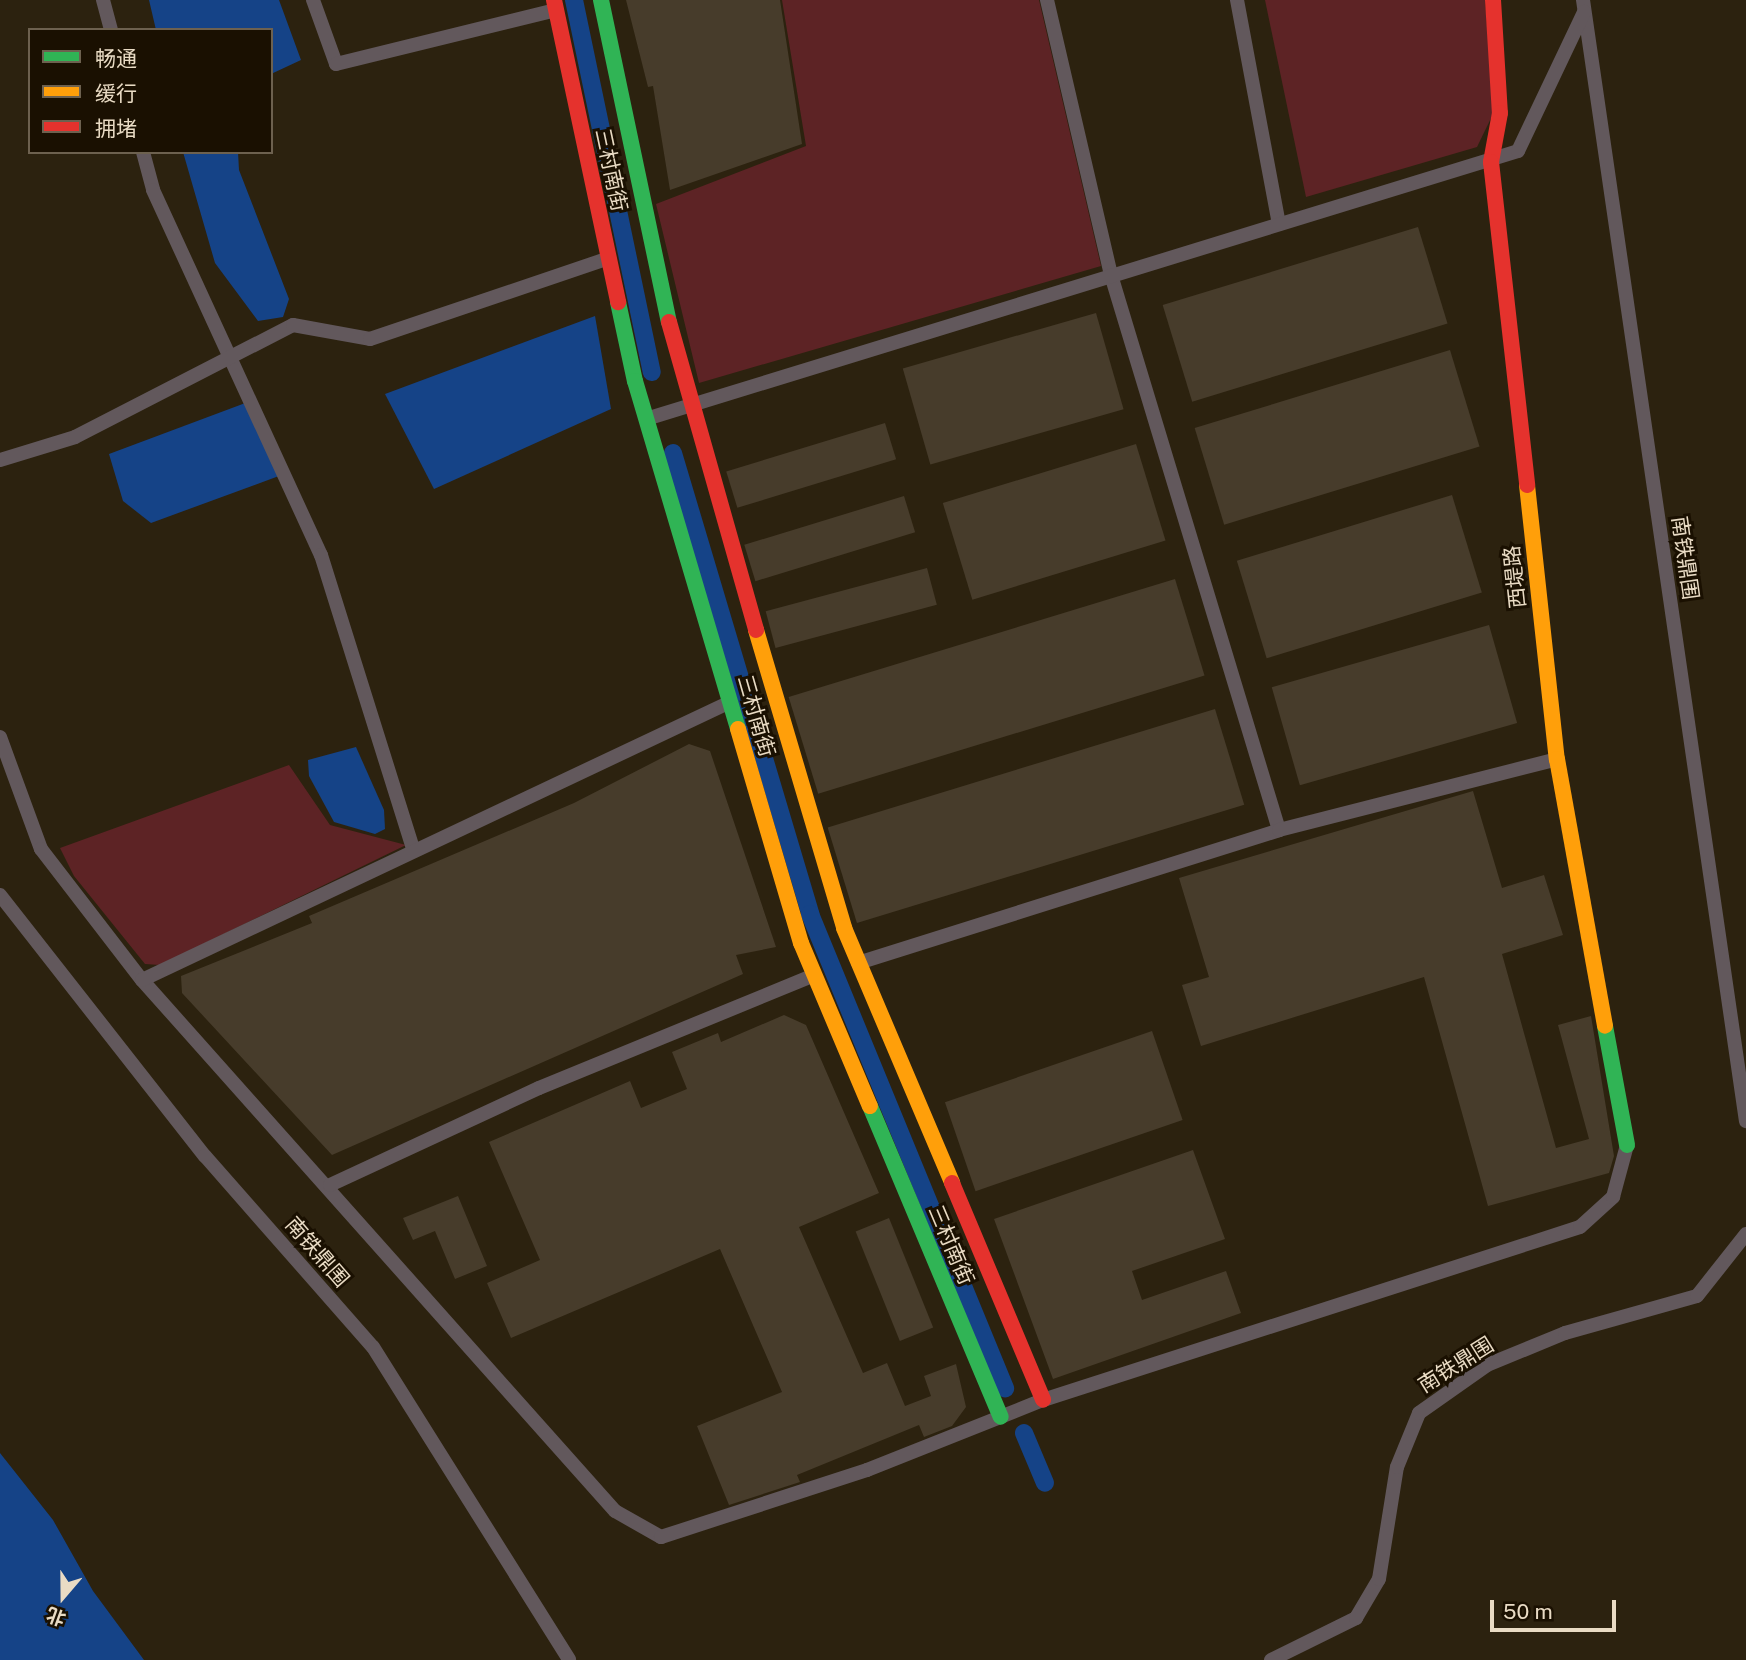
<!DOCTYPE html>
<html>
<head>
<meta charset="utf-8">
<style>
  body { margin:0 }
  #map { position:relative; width:1746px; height:1660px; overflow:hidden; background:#2c220f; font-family:"Public Sans","Noto Sans SC",sans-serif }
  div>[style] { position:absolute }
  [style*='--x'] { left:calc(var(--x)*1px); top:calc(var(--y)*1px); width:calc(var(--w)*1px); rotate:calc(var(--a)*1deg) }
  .green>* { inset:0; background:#5d2325 }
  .water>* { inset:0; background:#154387 }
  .canal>* { height:18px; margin:-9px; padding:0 9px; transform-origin:9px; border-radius:9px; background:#154387 }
  .building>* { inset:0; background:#473c2b; transform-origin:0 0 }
  .street>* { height:14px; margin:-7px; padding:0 7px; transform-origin:7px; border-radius:7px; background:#62585c }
  .fast>* { height:16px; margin:-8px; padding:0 8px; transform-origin:8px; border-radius:8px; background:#30b455 }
  .slow>* { height:16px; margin:-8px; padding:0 8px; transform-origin:8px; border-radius:8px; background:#ff9f0a }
  .jam>* { height:16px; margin:-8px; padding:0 8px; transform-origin:8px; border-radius:8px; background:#e5322d }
  span { translate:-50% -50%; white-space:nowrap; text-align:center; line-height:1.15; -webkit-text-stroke:6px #1a1001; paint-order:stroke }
  .street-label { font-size:21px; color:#e9dbc4 }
  .legend { position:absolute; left:28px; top:28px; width:245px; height:126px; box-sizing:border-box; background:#1a1001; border:2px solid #6d614f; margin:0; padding:9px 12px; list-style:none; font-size:21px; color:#e9dbc4 }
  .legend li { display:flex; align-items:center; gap:14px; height:35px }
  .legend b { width:35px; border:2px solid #6d614f }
  .north { position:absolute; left:28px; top:1562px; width:70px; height:70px; -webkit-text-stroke:5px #1a1001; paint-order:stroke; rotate:200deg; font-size:19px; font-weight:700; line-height:28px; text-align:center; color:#e9dbc4 }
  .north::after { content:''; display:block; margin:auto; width:24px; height:32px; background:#e9dbc4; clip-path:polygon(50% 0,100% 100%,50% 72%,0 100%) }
  .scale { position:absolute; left:1490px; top:1600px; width:126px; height:32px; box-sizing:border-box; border:4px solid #e9dbc4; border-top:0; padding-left:9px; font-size:21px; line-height:24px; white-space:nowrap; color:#e9dbc4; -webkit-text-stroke:5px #1a1001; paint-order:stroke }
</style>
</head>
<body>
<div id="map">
  <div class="green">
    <div style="clip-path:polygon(782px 0,1039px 0,1101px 266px,699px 383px,656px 204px,806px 146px)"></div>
    <div style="clip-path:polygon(1265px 0,1485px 0,1494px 112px,1477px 147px,1306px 197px)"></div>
    <div style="clip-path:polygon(289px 765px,330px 825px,406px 845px,160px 965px,145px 964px,74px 876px,60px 848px)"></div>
  </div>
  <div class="water">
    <div style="clip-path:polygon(149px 0,279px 0,301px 60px,271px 74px,271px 30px,156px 30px)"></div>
    <div style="clip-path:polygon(183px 152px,238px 152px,239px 170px,289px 299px,283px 317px,258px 321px,215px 263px)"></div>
    <div style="clip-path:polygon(595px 316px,611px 409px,434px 489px,385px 394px)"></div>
    <div style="clip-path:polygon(248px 402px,287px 473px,151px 523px,123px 501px,109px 454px)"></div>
    <div style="clip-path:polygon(356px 747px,384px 810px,385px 829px,375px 834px,334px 822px,309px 776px,308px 760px)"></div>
    <div style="clip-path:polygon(0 1453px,53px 1520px,93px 1591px,144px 1660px,0 1660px)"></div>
  </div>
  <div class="canal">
    <div style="--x:574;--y:0;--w:380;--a:78.2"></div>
    <div style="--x:673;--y:453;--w:481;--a:73.4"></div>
    <div style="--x:810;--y:914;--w:513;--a:67.64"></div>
    <div style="--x:1024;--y:1433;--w:54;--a:67.2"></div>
  </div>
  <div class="building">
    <div style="clip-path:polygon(626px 0,780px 0,802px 144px,670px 190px,653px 86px,648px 87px)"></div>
    <div style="left:1418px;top:227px;width:101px;height:267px;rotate:73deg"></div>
    <div style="left:1096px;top:313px;width:100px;height:201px;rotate:74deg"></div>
    <div style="left:1450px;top:350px;width:101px;height:267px;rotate:73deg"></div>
    <div style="left:885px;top:423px;width:38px;height:166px;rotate:73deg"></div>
    <div style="left:1136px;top:444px;width:101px;height:202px;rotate:73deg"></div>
    <div style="left:1452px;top:495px;width:102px;height:225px;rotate:73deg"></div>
    <div style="left:904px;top:496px;width:38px;height:167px;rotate:73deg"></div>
    <div style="left:927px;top:568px;width:38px;height:167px;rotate:75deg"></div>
    <div style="left:1175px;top:579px;width:101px;height:404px;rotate:73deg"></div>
    <div style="left:1489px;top:625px;width:102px;height:226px;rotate:74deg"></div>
    <div style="left:1215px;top:709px;width:100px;height:405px;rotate:73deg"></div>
    <div style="clip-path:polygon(689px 744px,710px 751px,776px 947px,736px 955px,743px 974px,332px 1155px,182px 993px,181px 976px,312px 923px,309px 916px,574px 803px)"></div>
    <div style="clip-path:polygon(1473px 791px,1502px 888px,1544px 875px,1563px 935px,1502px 954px,1556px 1148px,1589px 1139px,1558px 1025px,1591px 1016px,1614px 1156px,1609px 1173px,1488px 1206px,1424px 977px,1201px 1046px,1182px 985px,1209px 977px,1179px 878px)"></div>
    <div style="clip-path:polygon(784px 1015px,806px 1025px,879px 1193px,799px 1227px,863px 1373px,887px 1363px,905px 1406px,931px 1396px,924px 1376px,956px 1364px,966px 1407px,952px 1426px,924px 1437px,919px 1425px,797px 1475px,800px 1482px,729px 1505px,697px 1426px,782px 1392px,720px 1249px,511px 1338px,487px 1283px,540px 1260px,489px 1142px,630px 1081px,641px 1108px,687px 1089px,672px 1052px,718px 1033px,721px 1042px)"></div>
    <div style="left:1152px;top:1031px;width:94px;height:219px;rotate:71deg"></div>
    <div style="clip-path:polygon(1193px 1150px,1225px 1239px,1132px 1271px,1142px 1300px,1226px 1271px,1241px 1313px,1053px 1379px,994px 1219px)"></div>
    <div style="clip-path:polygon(458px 1196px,487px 1266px,455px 1279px,435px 1231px,413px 1240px,403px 1218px)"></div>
    <div style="left:889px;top:1218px;width:118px;height:36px;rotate:68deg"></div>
  </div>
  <div class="street">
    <div style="--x:103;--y:0;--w:31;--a:75"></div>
    <div style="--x:313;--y:0;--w:68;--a:70.2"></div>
    <div style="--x:336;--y:64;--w:227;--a:-13.8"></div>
    <div style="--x:1047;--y:0;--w:282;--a:76.9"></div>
    <div style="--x:1111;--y:275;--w:580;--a:73.16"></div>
    <div style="--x:1237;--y:0;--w:228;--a:79.4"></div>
    <div style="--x:1583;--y:0;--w:1133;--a:81.73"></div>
    <div style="--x:143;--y:152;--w:39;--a:75"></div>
    <div style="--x:153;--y:190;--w:402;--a:65.3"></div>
    <div style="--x:321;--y:555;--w:308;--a:72.6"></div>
    <div style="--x:646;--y:419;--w:912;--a:-17.08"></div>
    <div style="--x:1518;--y:151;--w:154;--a:-64.6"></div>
    <div style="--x:0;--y:460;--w:78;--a:-17"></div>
    <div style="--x:75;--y:437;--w:245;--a:-27.2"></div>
    <div style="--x:293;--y:325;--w:78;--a:10.3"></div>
    <div style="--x:370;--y:339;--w:252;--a:-18.7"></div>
    <div style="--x:0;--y:737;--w:119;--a:69.9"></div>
    <div style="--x:41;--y:849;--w:165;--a:52.4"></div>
    <div style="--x:142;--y:980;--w:711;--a:48.31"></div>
    <div style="--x:615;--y:1511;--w:53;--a:29.5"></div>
    <div style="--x:661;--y:1537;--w:217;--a:-18"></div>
    <div style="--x:867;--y:1470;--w:189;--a:-21.7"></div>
    <div style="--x:1043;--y:1400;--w:564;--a:-17.86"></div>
    <div style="--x:1580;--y:1227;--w:45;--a:-42.3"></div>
    <div style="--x:1613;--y:1197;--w:54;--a:-74.9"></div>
    <div style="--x:0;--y:895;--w:332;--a:51.9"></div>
    <div style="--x:205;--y:1156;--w:254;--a:48.7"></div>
    <div style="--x:373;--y:1347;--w:369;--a:57.9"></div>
    <div style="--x:858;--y:963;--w:442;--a:-17.5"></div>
    <div style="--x:1279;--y:830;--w:287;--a:-14.3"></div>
    <div style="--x:142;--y:980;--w:650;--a:-25.3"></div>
    <div style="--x:330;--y:1185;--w:230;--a:-24.9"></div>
    <div style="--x:539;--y:1088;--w:297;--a:-22.3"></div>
    <div style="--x:1271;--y:1660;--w:95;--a:-26.3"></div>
    <div style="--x:1356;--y:1618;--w:45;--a:-59.5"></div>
    <div style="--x:1379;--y:1579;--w:113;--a:-80.9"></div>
    <div style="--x:1397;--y:1467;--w:58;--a:-67.8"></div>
    <div style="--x:1419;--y:1413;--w:83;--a:-35.2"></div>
    <div style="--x:1487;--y:1365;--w:84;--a:-22.3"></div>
    <div style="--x:1565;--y:1333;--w:137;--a:-15.7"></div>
    <div style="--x:1697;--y:1296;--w:79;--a:-51.7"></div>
  </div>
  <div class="fast">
    <div style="--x:601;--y:0;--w:329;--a:78.1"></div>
    <div style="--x:618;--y:302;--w:81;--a:77.9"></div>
    <div style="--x:635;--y:381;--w:363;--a:73.5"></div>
    <div style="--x:1605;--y:1026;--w:121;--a:79.5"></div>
    <div style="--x:870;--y:1106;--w:337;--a:67.2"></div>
  </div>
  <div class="slow">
    <div style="--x:1527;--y:485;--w:276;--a:83.8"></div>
    <div style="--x:1557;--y:759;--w:271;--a:79.8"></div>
    <div style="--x:756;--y:630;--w:311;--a:73.5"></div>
    <div style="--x:844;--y:928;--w:277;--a:67"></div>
    <div style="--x:738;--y:729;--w:223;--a:73.6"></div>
    <div style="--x:801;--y:943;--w:177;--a:67.1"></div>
  </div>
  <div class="jam">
    <div style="--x:554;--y:0;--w:309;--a:78"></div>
    <div style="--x:1493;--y:0;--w:113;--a:86.5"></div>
    <div style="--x:1500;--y:113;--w:50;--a:100.4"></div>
    <div style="--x:1491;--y:162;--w:325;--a:83.6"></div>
    <div style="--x:669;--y:322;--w:320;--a:74.2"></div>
    <div style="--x:952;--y:1183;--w:235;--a:67.2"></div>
  </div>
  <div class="street-label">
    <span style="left:611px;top:170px;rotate:78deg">三村南街</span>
    <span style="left:1685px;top:558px;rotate:82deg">南铁鼎围</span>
    <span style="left:1515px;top:577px;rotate:-96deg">西堤路</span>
    <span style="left:756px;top:716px;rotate:74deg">三村南街</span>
    <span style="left:951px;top:1245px;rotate:67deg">三村南街</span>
    <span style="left:317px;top:1252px;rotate:49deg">南铁鼎围</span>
    <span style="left:1456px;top:1365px;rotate:-32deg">南铁鼎围</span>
  </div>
  <ul class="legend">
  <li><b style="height:9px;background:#30b455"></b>畅通</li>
  <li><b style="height:9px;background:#ff9f0a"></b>缓行</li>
  <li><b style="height:9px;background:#e5322d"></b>拥堵</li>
  </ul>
  <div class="north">北</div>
  <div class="scale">50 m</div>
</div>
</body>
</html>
